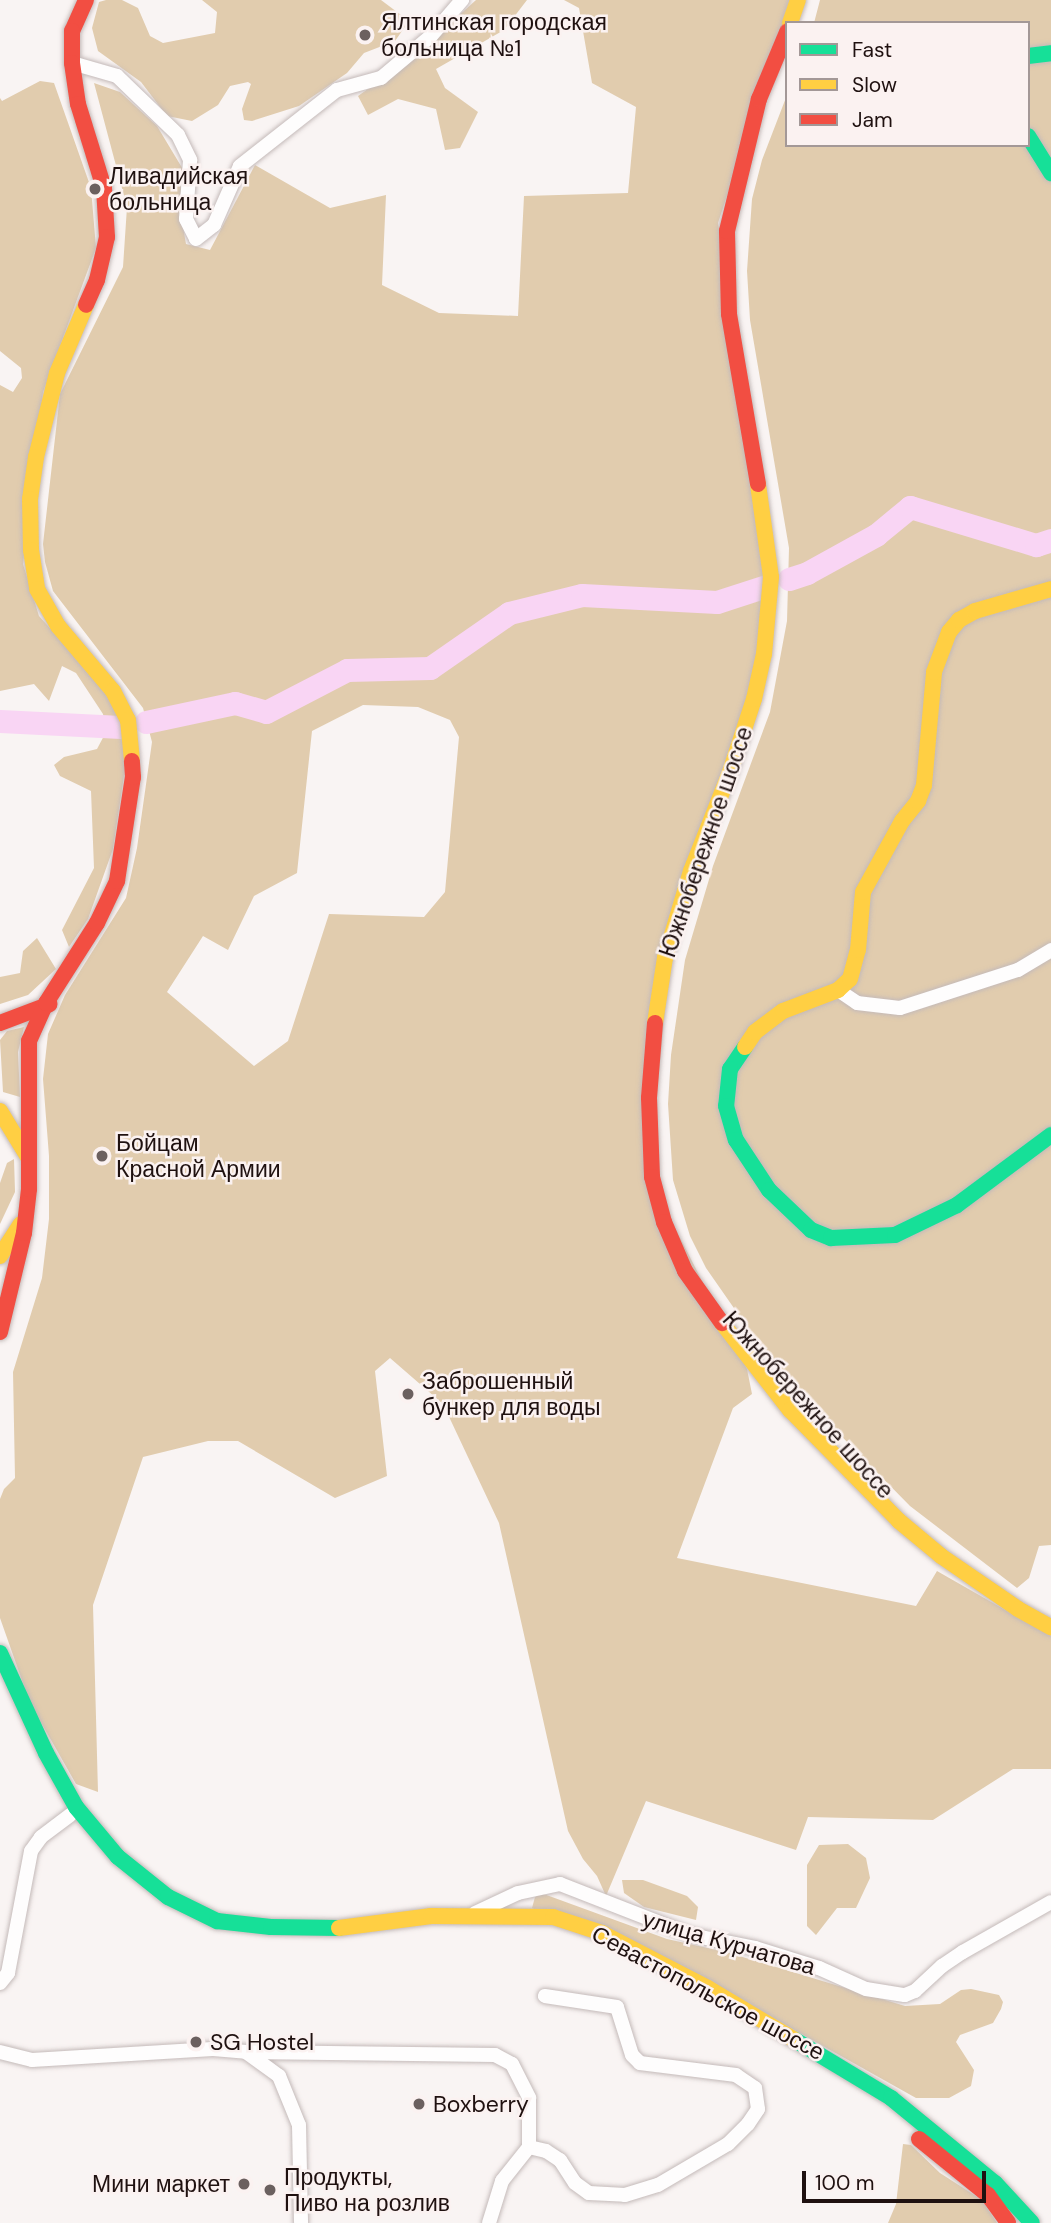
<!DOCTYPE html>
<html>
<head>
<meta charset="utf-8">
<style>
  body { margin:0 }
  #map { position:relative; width:1051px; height:2223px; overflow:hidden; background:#f9f4f3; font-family:"DM Sans",sans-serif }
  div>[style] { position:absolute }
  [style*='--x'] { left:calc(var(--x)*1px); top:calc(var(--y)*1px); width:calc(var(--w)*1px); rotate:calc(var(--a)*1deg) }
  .forest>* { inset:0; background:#e1ccae }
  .river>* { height:23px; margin:-11.5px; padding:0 11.5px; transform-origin:11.5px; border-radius:11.5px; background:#f9d5f4 }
  .roads { filter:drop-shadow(0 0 2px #c4bab9) drop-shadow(0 0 2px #c4bab9) }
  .street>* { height:14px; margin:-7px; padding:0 7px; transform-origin:7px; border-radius:7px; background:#fefdfd }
  .fast>* { height:16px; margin:-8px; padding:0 8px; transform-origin:8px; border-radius:8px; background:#16e098 }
  .slow>* { height:16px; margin:-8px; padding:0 8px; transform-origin:8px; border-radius:8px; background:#ffcf43 }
  .jam>* { height:16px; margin:-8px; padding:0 8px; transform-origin:8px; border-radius:8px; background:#f24e42 }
  .dots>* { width:19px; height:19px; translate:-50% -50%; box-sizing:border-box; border:4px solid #fbf2f1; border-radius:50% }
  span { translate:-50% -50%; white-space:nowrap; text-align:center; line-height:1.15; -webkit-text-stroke:5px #fbf2f1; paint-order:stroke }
  .poi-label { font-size:23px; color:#1f1110 }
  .left { translate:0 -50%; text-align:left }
  .right { translate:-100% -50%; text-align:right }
  .street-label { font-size:23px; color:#1f1110 }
  .legend { position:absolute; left:785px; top:21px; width:245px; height:126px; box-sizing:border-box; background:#fbf2f1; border:2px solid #a39897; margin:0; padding:9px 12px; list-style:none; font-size:21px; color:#1f1110 }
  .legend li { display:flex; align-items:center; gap:14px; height:35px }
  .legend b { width:35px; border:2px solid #a39897 }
  .scale { position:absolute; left:802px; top:2171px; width:184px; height:32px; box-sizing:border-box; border:4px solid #1f1110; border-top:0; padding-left:9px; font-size:21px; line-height:24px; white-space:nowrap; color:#1f1110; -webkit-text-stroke:5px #fbf2f1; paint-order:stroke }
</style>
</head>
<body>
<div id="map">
  <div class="forest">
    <div style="clip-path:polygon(106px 0,122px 0,138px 8px,150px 36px,163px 43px,215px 33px,217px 12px,202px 0,381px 0,409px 21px,395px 41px,364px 53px,347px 73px,299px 106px,252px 121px,244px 120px,242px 109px,251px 84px,248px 82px,230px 86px,218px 105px,192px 121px,167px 116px,141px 82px,98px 51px,92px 28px,99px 2px)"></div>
    <div style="clip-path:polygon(476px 0,527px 0,504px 30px,436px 69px,445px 88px,478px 112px,460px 148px,445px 150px,436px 109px,398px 99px,368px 115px,358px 96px,412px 58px)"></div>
    <div style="clip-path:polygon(evenodd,564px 0,792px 0,718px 223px,765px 549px,757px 669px,675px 907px,649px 1177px,747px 1369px,752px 1394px,733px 1408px,677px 1558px,916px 1606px,937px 1571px,1051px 1636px,1051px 1769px,1013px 1769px,933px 1820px,808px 1817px,796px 1850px,646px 1801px,606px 1896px,597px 1876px,583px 1859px,568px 1831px,499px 1523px,443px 1404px,390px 1358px,375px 1371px,387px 1476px,335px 1498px,238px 1441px,208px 1441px,143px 1457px,93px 1605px,98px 1792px,76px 1784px,30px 1703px,0 1618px,0 1499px,4px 1489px,15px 1478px,13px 1372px,42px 1278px,49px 1219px,49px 1156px,43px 1079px,48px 1034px,65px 995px,126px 898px,137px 848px,152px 742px,143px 708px,53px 591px,45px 562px,43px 544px,60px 394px,123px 267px,127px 207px,94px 83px,120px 92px,157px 126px,184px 171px,179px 203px,186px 244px,210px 250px,255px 165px,330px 208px,386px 195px,382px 285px,439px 313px,518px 316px,524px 196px,628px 193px,636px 107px,592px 83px,579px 8px,564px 0,363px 705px,418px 707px,450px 720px,459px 737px,445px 892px,424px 917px,329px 914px,288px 1041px,254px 1066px,167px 992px,203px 936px,228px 950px,254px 896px,297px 873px,312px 731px,363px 705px)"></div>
    <div style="clip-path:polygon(820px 0,1051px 0,1051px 1545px,1039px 1546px,1029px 1578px,1017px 1588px,910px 1506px,802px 1396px,766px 1354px,706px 1268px,690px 1236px,673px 1180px,668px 1104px,671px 1055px,685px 960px,713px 866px,770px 712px,787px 621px,789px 548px,750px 320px,747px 271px,752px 199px,762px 160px,787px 95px,787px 145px,1028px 145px,1028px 23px,814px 23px)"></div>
    <div style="clip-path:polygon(40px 81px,54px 83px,91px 188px,96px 248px,43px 392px,23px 564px,39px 616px,114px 700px,130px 736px,113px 849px,88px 919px,69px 947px,62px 930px,94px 868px,91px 791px,60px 776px,54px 765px,64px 757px,97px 749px,106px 732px,103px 714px,76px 673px,62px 666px,49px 701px,34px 684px,0 691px,0 385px,13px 392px,22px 378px,21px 368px,0 351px,0 98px,2px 101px)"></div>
    <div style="clip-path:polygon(37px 938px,56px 969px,28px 995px,0 1004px,0 977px,20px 973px,23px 951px)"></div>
    <div style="clip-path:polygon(24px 1027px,18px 1052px,20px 1097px,3px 1092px,0 1040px,7px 1031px)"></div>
    <div style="clip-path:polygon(14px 1159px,15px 1192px,0 1224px,0 1183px,7px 1163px)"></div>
    <div style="clip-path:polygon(848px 1844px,866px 1858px,870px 1878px,856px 1908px,837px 1908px,816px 1935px,807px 1926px,807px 1865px,819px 1845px)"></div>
    <div style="clip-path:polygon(622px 1880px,643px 1880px,687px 1896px,698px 1907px,696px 1920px,644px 1907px,624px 1893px)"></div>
    <div style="clip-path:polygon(541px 1893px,667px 1939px,726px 1952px,905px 2006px,940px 2004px,961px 1990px,971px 1989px,999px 1995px,1003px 2002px,1001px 2009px,993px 2023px,960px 2035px,956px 2042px,974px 2070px,971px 2086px,949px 2098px,916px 2098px,698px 1976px,532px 1908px,535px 1897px)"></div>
    <div style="clip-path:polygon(903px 2144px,911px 2145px,940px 2173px,982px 2200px,997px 2223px,888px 2223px,896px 2204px)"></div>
  </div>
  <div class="river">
    <div style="--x:789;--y:579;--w:19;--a:-18"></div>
    <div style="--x:807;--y:573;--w:79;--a:-28.8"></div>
    <div style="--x:876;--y:535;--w:44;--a:-39.5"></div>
    <div style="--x:910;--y:507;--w:132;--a:16.8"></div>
    <div style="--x:1036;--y:545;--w:16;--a:-18"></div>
    <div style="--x:0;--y:721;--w:121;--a:2.8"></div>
    <div style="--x:146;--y:722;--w:91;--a:-12.1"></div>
    <div style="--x:235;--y:703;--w:32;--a:16"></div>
    <div style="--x:266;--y:712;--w:91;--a:-27.4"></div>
    <div style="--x:347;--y:670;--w:83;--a:-1.4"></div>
    <div style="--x:430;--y:668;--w:96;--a:-34.8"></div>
    <div style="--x:509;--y:613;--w:75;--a:-13.9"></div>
    <div style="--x:582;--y:595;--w:135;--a:3"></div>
    <div style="--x:717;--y:602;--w:48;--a:-18.1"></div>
  </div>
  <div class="roads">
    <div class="street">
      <div style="--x:72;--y:63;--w:47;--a:16.1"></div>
      <div style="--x:117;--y:76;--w:85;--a:44"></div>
      <div style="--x:178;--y:135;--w:28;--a:64"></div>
      <div style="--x:190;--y:160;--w:59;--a:93.9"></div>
      <div style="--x:186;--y:219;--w:22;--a:63"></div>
      <div style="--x:196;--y:239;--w:23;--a:-38"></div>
      <div style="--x:214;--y:225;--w:64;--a:-66.2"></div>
      <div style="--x:240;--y:166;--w:123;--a:-38.1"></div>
      <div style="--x:337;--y:90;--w:46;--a:-15.3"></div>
      <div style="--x:381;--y:78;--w:65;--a:-40"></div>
      <div style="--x:431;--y:36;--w:48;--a:-49.3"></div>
      <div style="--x:838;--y:990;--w:23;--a:34"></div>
      <div style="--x:857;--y:1003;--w:43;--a:6.6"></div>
      <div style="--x:900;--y:1008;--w:124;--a:-17.9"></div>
      <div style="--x:1018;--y:970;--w:39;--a:-31"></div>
      <div style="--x:475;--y:1913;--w:47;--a:-24.9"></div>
      <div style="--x:518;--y:1893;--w:43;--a:-12.1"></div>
      <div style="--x:560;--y:1884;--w:141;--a:21.3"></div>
      <div style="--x:691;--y:1935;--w:65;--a:11.5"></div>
      <div style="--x:755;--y:1948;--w:67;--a:17.4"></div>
      <div style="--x:819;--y:1968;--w:51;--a:24.1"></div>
      <div style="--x:866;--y:1989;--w:39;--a:9"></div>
      <div style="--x:905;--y:1995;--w:11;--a:-22"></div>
      <div style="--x:915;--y:1991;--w:37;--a:-43"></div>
      <div style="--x:942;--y:1966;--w:25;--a:-34"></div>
      <div style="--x:963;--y:1952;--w:101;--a:-29.6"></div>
      <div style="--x:0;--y:1983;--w:13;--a:-51"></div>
      <div style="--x:8;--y:1973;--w:124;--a:-79.3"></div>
      <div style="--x:31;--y:1851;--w:17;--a:-54"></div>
      <div style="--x:41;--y:1837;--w:36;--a:-37"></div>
      <div style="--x:0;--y:2052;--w:33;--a:14"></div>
      <div style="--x:32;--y:2060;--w:181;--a:-3.5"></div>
      <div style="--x:213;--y:2049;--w:33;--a:5"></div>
      <div style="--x:246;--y:2052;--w:41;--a:36"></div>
      <div style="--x:279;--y:2076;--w:53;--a:67.8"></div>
      <div style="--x:299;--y:2125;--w:98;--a:88.8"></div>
      <div style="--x:246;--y:2052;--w:249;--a:0.7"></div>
      <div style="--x:495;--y:2055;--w:19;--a:28"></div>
      <div style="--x:512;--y:2064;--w:38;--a:63"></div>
      <div style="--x:529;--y:2098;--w:49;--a:90"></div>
      <div style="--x:529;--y:2147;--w:43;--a:128.5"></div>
      <div style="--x:502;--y:2181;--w:44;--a:107.2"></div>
      <div style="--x:529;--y:2147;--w:17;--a:13"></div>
      <div style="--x:546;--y:2151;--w:17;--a:33"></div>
      <div style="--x:560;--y:2160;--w:27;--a:57"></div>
      <div style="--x:575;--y:2183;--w:17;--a:36"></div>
      <div style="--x:589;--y:2193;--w:36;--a:3"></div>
      <div style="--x:625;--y:2195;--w:34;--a:-17"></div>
      <div style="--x:658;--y:2185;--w:81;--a:-30.4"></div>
      <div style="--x:728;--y:2144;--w:28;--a:-45"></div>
      <div style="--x:748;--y:2124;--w:18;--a:-56"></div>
      <div style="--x:758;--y:2109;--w:21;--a:-98"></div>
      <div style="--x:755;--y:2088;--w:23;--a:-146"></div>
      <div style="--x:736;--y:2075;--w:97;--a:-172.9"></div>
      <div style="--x:640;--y:2063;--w:11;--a:-135"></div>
      <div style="--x:632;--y:2055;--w:50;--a:-107.4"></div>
      <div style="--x:617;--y:2007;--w:73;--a:-171.3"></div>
    </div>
    <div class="fast">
      <div style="--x:1028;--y:56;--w:23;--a:-7"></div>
      <div style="--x:1028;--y:136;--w:44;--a:58.1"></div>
      <div style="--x:745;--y:1047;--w:27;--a:124"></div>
      <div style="--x:730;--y:1069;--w:37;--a:96"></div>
      <div style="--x:726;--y:1106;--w:35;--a:74"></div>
      <div style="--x:736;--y:1140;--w:60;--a:56.6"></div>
      <div style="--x:769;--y:1190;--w:58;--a:43.6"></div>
      <div style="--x:811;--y:1230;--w:22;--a:22"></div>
      <div style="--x:831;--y:1238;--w:64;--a:-2.7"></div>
      <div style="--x:895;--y:1235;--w:69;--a:-25.8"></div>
      <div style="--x:957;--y:1205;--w:117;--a:-36.7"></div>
      <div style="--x:0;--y:1653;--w:110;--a:65.3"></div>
      <div style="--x:46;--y:1753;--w:62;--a:60.9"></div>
      <div style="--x:76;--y:1807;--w:65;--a:50"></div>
      <div style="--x:118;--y:1857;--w:64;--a:38.7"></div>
      <div style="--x:168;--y:1897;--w:55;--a:26.1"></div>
      <div style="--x:217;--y:1921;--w:54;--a:6.3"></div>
      <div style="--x:271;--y:1927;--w:68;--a:0.8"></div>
      <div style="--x:795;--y:2040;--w:112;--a:31.1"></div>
      <div style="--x:891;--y:2098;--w:134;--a:39.3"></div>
      <div style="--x:995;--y:2183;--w:54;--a:47.2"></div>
    </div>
    <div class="slow">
      <div style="--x:790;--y:23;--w:24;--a:-71"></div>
      <div style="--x:86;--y:305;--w:74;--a:113.1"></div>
      <div style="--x:57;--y:373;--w:87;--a:104"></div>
      <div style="--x:36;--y:457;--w:42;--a:98.1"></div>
      <div style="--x:30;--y:499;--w:51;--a:88.9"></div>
      <div style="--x:31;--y:550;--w:39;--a:81"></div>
      <div style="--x:37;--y:589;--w:43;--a:60.4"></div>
      <div style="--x:58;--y:626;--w:85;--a:49.8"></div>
      <div style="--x:113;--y:691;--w:33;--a:63"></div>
      <div style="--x:128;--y:720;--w:41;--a:84.4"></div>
      <div style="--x:655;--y:1023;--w:66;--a:-81.3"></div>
      <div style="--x:665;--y:958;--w:91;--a:-73.4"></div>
      <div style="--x:691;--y:871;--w:106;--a:-68.5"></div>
      <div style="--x:730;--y:772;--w:77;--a:-71.8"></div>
      <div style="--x:754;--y:699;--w:46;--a:-77.5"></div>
      <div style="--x:764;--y:654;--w:77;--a:-84.8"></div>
      <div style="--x:771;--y:577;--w:94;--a:-98"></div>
      <div style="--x:745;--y:1047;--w:18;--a:-56"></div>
      <div style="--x:755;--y:1032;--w:35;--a:-37"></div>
      <div style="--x:783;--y:1011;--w:59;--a:-20.9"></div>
      <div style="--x:838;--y:990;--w:16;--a:-43"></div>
      <div style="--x:850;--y:979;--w:30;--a:-75"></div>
      <div style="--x:858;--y:950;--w:58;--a:-85.1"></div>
      <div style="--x:863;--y:892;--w:81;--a:-61.2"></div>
      <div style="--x:902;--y:821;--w:26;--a:-51"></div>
      <div style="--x:918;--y:801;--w:17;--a:-69"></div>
      <div style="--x:924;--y:785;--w:113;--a:-84.9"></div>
      <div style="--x:934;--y:672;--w:43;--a:-69.4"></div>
      <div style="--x:949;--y:632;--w:16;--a:-50"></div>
      <div style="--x:959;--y:620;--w:18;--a:-29"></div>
      <div style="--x:975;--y:611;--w:79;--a:-16.1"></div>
      <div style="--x:0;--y:1111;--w:54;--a:58.7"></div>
      <div style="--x:0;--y:1256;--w:38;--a:-57"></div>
      <div style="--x:722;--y:1323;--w:110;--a:52"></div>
      <div style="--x:790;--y:1410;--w:156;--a:45.5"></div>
      <div style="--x:899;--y:1521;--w:55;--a:39.8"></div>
      <div style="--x:941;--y:1556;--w:93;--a:34.5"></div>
      <div style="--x:1018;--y:1609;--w:38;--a:29"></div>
      <div style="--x:339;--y:1928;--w:93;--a:-7.4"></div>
      <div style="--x:431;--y:1916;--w:122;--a:0.5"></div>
      <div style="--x:553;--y:1917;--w:52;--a:18.1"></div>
      <div style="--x:602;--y:1933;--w:119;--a:27.4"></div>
      <div style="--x:708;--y:1988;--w:101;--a:30.9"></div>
    </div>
    <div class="jam">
      <div style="--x:86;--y:0;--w:34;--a:114"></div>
      <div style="--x:72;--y:31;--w:32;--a:90"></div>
      <div style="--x:72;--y:63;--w:41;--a:81.7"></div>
      <div style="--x:78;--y:104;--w:88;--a:72.8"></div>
      <div style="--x:104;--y:188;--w:49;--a:86.5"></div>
      <div style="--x:107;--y:237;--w:44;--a:103.1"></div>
      <div style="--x:97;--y:280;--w:27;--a:114"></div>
      <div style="--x:758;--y:484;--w:172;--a:-99.7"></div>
      <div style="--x:729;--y:314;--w:83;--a:-91.4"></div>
      <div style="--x:727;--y:231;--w:136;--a:-76.4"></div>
      <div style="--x:759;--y:99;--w:73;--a:-67.3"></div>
      <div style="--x:0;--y:1023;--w:53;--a:-20.8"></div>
      <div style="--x:655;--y:1023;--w:75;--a:94.6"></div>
      <div style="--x:649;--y:1098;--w:79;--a:87.8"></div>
      <div style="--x:652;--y:1177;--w:47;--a:75.1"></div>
      <div style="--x:664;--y:1222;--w:53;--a:66.8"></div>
      <div style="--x:685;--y:1271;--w:64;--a:54.6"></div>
      <div style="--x:0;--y:1332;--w:102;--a:-76.4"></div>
      <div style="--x:24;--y:1233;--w:44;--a:-83.5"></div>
      <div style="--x:29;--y:1189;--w:148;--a:-90"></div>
      <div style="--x:29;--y:1041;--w:42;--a:-65.9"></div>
      <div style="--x:46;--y:1003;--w:95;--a:-57.5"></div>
      <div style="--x:97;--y:923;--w:47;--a:-64.5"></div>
      <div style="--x:117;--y:881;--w:105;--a:-81.3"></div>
      <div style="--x:133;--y:777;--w:16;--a:-94"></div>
      <div style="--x:919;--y:2139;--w:89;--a:39.1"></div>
      <div style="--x:988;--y:2195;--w:34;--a:54"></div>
    </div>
  </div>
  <div class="dots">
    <div style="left:365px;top:35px;background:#6b605f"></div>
    <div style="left:95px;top:189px;background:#6b605f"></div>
    <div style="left:102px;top:1156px;background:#6b605f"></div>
    <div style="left:408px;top:1394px;background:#6b605f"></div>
    <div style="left:196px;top:2042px;background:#6b605f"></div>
    <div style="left:419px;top:2104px;background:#6b605f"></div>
    <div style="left:244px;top:2184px;background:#6b605f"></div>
    <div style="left:270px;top:2190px;background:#6b605f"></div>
  </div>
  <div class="poi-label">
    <span class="left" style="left:381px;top:35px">Ялтинская городская<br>больница №1</span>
    <span class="left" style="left:109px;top:189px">Ливадийская<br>больница</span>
    <span class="left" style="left:116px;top:1156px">Бойцам<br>Красной Армии</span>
    <span class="left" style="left:422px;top:1394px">Заброшенный<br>бункер для воды</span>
    <span class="left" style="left:210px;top:2042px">SG Hostel</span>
    <span class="left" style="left:433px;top:2104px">Boxberry</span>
    <span class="left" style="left:284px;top:2190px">Продукты,<br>Пиво на розлив</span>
    <span class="right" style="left:230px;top:2184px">Мини маркет</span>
  </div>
  <div class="street-label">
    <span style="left:706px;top:842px;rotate:-71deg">Южнобережное шоссе</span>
    <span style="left:808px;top:1405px;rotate:48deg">Южнобережное шоссе</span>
    <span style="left:729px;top:1943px;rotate:16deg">улица Курчатова</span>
    <span style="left:708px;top:1993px;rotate:28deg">Севастопольское шоссе</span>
  </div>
  <ul class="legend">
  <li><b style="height:9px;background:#16e098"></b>Fast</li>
  <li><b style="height:9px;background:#ffcf43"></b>Slow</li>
  <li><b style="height:9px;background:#f24e42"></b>Jam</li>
  </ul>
  <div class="scale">100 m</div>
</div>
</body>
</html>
